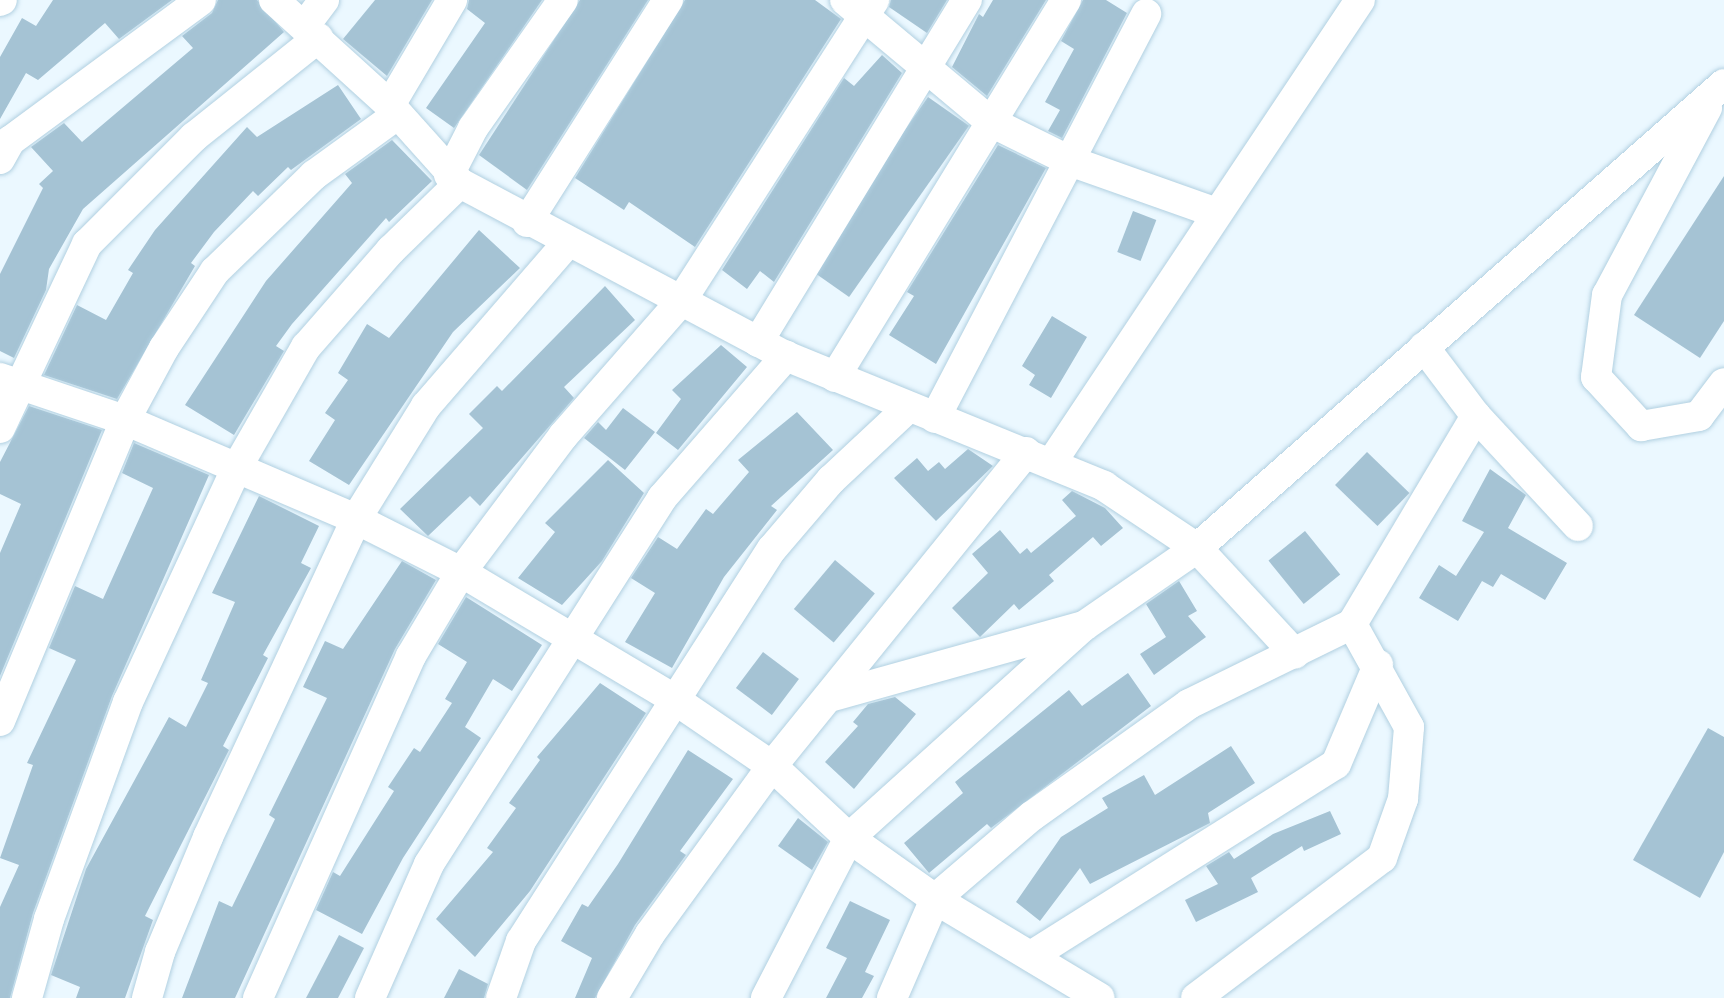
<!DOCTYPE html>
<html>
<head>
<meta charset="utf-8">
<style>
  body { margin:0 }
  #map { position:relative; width:1724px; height:998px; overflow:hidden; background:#ebf8ff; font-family:Spectral,serif }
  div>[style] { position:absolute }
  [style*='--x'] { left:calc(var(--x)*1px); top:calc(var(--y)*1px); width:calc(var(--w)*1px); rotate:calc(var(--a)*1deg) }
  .building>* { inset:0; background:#a5c3d4; transform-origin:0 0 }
  .roads { filter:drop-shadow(0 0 2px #b1d0e1) drop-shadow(0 0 2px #b1d0e1) }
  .minor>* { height:30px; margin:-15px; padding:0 15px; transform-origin:15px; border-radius:15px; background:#fff }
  span { translate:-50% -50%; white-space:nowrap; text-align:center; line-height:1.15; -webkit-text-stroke:6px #fff; paint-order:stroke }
</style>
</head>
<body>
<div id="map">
  <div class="building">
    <div style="clip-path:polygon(53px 0,172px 0,119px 39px,105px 23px,38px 80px,26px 73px,0 119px,0 57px,22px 18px,36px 26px)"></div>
    <div style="clip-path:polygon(218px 0,257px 0,284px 32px,83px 209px,49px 269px,46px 290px,14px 358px,0 351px,0 274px,43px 188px,39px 184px,53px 171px,31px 147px,64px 123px,82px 142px,193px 48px,182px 36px,212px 13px)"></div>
    <div style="clip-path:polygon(375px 0,432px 0,387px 76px,343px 39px)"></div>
    <div style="clip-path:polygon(469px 0,542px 0,454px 128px,426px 108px,485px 23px,467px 9px)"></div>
    <div style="clip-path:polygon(580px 0,648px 0,527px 190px,479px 155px)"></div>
    <div style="clip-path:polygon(685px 0,815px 0,841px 19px,695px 247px,629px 202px,624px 210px,575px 178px)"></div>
    <div style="clip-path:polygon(891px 0,947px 0,927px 33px,889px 7px)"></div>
    <div style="clip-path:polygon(993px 0,1046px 0,987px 96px,952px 67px,979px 14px,983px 17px)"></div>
    <div style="clip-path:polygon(1083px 0,1106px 0,1127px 13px,1062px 138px,1048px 131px,1060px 110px,1045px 102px,1074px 49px,1061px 41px)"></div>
    <div style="clip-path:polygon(882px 55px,902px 73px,774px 282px,760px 271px,747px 289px,722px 270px,844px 78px,854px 86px)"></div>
    <div style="clip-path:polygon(338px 85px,361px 119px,291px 170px,288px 167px,258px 196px,253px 191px,214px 232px,191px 263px,195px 266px,117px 399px,44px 375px,77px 305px,106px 320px,133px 273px,128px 270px,155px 230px,247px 127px,257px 137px)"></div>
    <div style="left:928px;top:97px;width:50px;height:209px;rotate:35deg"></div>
    <div style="clip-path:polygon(392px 140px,432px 181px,389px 222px,386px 218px,292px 324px,276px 346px,284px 351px,234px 435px,185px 405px,266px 281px,352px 183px,345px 174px)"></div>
    <div style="clip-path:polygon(998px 145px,1046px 168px,936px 364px,889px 335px,914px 296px,907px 292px)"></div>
    <div style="clip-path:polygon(1724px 176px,1724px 321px,1700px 358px,1634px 315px)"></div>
    <div style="left:1133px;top:211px;width:25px;height:44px;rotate:21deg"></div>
    <div style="clip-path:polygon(479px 230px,520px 268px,453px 332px,349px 485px,309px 461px,335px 420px,325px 413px,348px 380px,338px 373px,367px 324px,389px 338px)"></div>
    <div style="clip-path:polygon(605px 286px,635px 320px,564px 387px,574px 398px,480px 506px,470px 496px,428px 536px,400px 509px,483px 428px,469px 414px,497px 386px,502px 391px)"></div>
    <div style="clip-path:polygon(1052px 316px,1087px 337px,1051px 398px,1029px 385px,1035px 375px,1022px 366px)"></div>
    <div style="clip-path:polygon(721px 345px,747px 367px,678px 450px,656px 433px,681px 399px,672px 390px)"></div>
    <div style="clip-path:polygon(29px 406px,102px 430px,0 676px,0 553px,21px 504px,0 494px,0 462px)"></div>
    <div style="clip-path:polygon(623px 408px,655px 432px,625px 470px,584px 438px,598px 422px,606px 430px)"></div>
    <div style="clip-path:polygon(797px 412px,833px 450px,771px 506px,777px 510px,724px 577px,672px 668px,625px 642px,655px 593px,631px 578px,658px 537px,677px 549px,706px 509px,713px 514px,749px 472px,738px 460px)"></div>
    <div style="clip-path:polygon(134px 443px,209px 475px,112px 696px,33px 913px,10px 998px,0 998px,0 907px,19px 865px,0 858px,33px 765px,27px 763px,76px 660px,49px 648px,75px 586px,103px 599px,153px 488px,122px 473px)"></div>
    <div style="clip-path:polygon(968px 449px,993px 466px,936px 521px,894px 478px,917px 458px,928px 471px,939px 462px,945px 469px)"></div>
    <div style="left:1367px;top:452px;width:59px;height:46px;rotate:44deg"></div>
    <div style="clip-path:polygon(608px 460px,644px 493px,602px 561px,562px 605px,518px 578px,555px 532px,545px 523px)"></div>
    <div style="clip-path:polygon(1490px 469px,1526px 495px,1508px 528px,1567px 563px,1545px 600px,1501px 574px,1493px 587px,1482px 581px,1458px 621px,1419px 598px,1439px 565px,1456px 576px,1484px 532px,1462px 521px)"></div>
    <div style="clip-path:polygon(1072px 491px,1105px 508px,1123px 528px,1101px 546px,1093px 537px,1049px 575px,1054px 581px,1019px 610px,1014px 604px,980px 637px,952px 608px,988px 573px,972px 554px,1000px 530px,1020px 554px,1027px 548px,1031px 553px,1076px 516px,1062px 500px)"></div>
    <div style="clip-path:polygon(259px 496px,319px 526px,301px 563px,311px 568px,263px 655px,268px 658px,223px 746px,229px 750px,145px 916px,153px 920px,125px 998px,76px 998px,80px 987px,51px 975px,86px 869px,169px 717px,186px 727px,208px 683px,201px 680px,235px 602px,212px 593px)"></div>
    <div style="left:1305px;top:531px;width:56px;height:47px;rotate:51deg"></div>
    <div style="left:835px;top:560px;width:52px;height:64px;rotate:40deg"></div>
    <div style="clip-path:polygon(402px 561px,436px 580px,395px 649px,235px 998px,182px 998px,219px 901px,232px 907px,275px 819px,269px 815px,327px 698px,303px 687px,325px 641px,343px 649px)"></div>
    <div style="clip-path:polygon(1179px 581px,1197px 611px,1188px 616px,1206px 637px,1154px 675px,1140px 654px,1166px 637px,1146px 604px)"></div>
    <div style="clip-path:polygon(466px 597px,542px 645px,512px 691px,493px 679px,465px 727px,481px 738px,403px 858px,362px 934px,316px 910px,333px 872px,340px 876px,394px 791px,388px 787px,414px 748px,420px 752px,452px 703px,445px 699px,467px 662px,438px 644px)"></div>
    <div style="left:763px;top:652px;width:45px;height:45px;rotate:37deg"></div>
    <div style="clip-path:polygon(1128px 673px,1151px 706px,991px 828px,987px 824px,929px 873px,904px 843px,963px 793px,955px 782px,1069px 690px,1082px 706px)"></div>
    <div style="clip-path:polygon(600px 683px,646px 713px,530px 891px,475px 957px,436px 919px,493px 852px,487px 848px,516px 808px,509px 803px,540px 760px,537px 757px)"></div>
    <div style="clip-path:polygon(895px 697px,916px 714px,854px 789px,825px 762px,858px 726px,853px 722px,868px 704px)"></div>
    <div style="clip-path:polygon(1708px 728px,1724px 737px,1724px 852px,1700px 898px,1633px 860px)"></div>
    <div style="clip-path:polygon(1231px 746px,1255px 783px,1208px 813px,1210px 823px,1090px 884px,1080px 868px,1040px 921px,1016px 902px,1061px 837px,1108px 808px,1102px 798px,1144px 775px,1155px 795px)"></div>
    <div style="clip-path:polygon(688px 750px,733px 779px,680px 851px,686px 855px,635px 925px,595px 998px,575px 998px,592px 958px,561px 941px,582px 904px,588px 907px,618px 864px)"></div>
    <div style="clip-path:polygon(1330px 811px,1341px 834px,1304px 851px,1302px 846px,1251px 878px,1258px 892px,1196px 922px,1185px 900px,1218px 884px,1206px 866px,1229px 852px,1234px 859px,1273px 834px)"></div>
    <div style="clip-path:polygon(798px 818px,828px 842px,812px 870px,778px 846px)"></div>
    <div style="clip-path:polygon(850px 901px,890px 920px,865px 972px,874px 976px,862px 998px,826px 998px,847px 958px,826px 948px)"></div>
    <div style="clip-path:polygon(339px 935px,364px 948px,338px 998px,306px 998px)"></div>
    <div style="clip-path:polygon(459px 969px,488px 984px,484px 998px,444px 998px)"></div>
  </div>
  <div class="roads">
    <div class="minor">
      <div style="--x:274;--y:0;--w:156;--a:42.2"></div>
      <div style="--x:390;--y:105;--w:105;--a:48.1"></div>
      <div style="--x:460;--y:183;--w:369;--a:28"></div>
      <div style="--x:786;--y:356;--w:344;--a:22.2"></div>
      <div style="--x:1104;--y:486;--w:112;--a:33.7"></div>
      <div style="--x:1197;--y:548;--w:144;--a:47.2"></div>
      <div style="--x:845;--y:0;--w:190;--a:39.9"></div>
      <div style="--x:991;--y:122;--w:88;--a:26.3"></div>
      <div style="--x:1070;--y:161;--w:156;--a:19.5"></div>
      <div style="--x:0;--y:1;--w:2;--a:-27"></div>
      <div style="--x:306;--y:24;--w:30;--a:-53"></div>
      <div style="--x:390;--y:105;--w:122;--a:-59.4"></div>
      <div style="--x:1707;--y:108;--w:212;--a:118.1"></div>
      <div style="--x:1607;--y:295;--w:83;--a:97.6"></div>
      <div style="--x:1596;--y:377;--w:67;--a:47.4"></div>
      <div style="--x:1641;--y:426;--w:59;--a:-9.8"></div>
      <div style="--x:1699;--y:416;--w:41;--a:-52.9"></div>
      <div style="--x:0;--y:159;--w:21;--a:-61"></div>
      <div style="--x:10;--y:141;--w:237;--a:-36.4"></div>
      <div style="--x:449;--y:175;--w:53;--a:-62.9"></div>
      <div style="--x:473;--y:128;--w:156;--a:-54.9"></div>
      <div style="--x:527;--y:222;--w:263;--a:-57.6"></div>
      <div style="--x:758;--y:342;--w:401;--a:-58.6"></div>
      <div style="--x:1424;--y:347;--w:86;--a:53"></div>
      <div style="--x:1476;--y:416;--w:150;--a:47.2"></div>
      <div style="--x:835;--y:377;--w:442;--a:-58.5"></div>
      <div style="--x:0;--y:378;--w:132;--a:18.6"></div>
      <div style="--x:125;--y:420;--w:251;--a:23.2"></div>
      <div style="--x:356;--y:519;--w:118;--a:26.8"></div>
      <div style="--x:461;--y:572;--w:248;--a:30.8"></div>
      <div style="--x:674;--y:699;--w:119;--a:34.4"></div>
      <div style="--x:772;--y:766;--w:105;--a:43.1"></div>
      <div style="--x:849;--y:838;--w:105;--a:35.3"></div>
      <div style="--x:935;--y:899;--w:192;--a:31"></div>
      <div style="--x:935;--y:418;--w:456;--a:-62.4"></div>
      <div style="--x:0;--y:428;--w:204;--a:-64.7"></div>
      <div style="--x:87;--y:244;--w:151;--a:-45"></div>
      <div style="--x:194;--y:137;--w:159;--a:-38.6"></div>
      <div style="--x:1052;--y:462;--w:555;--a:-56.31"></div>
      <div style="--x:833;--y:696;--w:261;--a:-15.6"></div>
      <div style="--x:1084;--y:626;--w:137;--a:-34.6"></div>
      <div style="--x:1197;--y:548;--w:702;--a:-41.36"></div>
      <div style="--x:0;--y:721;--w:326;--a:-67.4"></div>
      <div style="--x:125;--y:420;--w:82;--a:-61.6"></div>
      <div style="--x:164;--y:348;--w:92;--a:-56.5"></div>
      <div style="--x:215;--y:271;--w:138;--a:-44.1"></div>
      <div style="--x:314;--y:175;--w:102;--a:-35.9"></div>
      <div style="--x:1031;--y:956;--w:360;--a:-32.2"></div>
      <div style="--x:1336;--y:764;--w:108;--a:-67"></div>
      <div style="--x:27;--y:998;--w:82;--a:-74.4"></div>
      <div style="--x:49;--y:919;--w:231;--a:-70"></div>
      <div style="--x:128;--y:702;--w:257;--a:-65.1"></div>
      <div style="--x:236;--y:469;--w:141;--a:-60.2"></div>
      <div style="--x:306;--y:347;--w:129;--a:-48.8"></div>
      <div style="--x:391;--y:250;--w:96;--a:-44.2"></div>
      <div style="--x:147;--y:998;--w:48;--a:-74.2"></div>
      <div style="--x:160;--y:952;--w:125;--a:-67.3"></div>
      <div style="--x:208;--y:837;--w:351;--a:-65"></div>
      <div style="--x:356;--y:519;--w:133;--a:-58.2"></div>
      <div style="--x:426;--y:406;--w:216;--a:-49.1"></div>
      <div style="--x:258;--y:998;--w:375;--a:-65.9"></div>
      <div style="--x:411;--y:656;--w:98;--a:-59.2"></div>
      <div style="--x:461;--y:572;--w:170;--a:-53.1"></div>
      <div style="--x:563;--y:436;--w:179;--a:-48.8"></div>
      <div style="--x:681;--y:301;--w:358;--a:-57.3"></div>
      <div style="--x:370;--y:998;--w:146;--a:-66.2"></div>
      <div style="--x:429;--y:864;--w:434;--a:-57.5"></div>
      <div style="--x:662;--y:498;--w:189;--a:-48.9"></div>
      <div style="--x:501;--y:998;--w:60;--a:-70.7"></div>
      <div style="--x:521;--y:941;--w:465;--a:-57.4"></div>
      <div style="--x:772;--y:549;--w:91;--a:-49.5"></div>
      <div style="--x:831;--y:480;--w:107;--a:-43.1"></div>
      <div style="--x:612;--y:998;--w:74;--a:-59.3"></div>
      <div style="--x:650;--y:934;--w:208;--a:-54"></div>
      <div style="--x:772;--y:766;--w:404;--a:-51"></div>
      <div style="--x:766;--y:998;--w:180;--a:-62.6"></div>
      <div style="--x:849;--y:838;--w:312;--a:-42.1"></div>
      <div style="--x:892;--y:998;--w:108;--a:-66.5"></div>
      <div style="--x:935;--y:899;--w:128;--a:-40.6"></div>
      <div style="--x:1032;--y:816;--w:193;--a:-35.5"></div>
      <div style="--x:1189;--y:704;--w:182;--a:-26.1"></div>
      <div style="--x:1352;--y:624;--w:242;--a:-59.2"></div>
      <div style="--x:1196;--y:998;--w:233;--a:-37"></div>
      <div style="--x:1382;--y:858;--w:63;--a:-70.4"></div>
      <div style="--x:1403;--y:799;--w:72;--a:-85.2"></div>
      <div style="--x:1409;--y:727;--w:118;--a:-119"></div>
    </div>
  </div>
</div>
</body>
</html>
